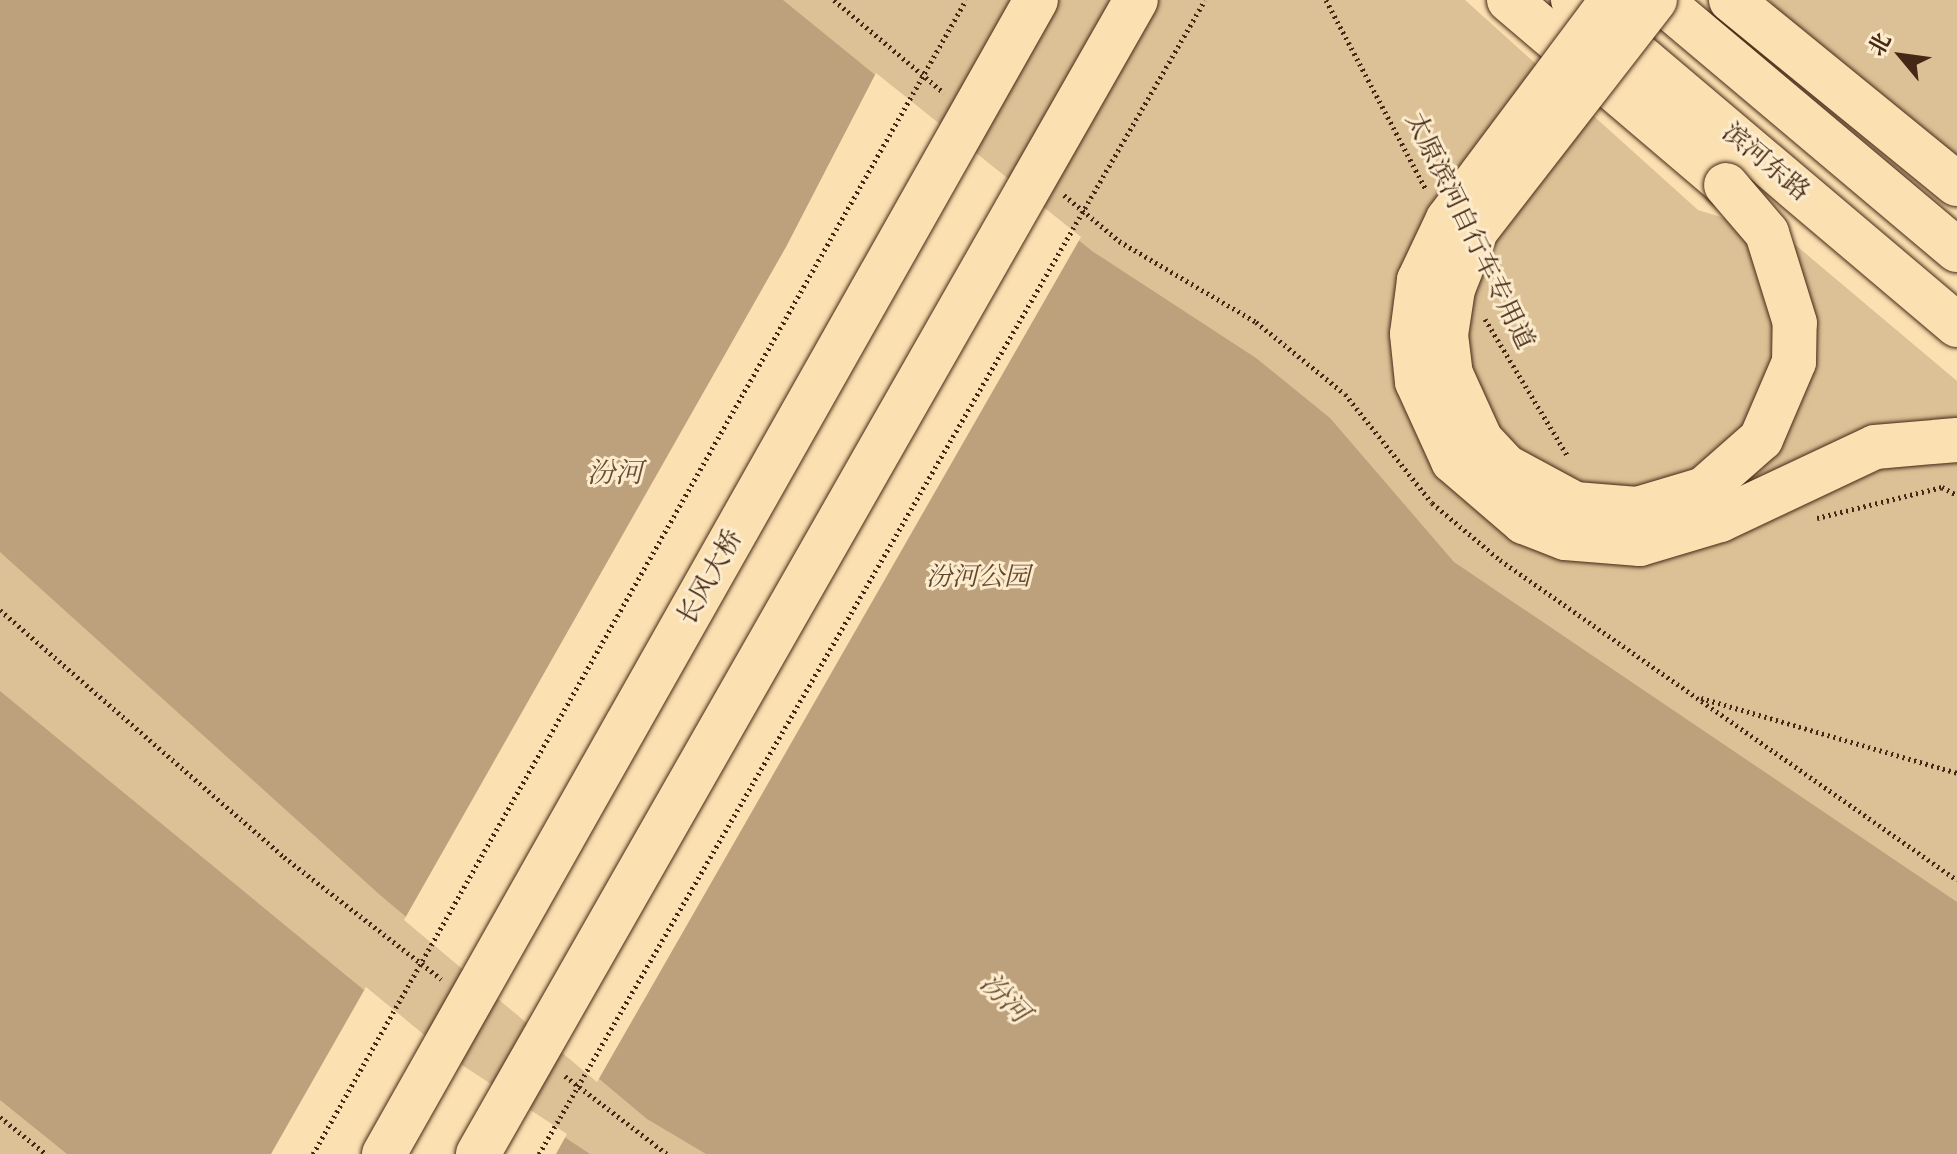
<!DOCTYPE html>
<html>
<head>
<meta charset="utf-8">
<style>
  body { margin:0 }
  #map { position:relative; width:1957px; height:1154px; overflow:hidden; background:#fbe0b1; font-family:Cardo,"Noto Serif SC",serif }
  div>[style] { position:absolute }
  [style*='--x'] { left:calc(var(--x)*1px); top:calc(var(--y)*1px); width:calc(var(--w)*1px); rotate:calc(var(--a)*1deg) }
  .green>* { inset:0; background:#dcc196 }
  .water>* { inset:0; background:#bda17c }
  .pier>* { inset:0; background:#fbe0b1 }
  .path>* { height:5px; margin-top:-2.5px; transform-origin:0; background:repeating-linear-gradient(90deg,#442815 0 2px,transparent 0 6px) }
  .roads { filter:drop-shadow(0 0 2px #442815) drop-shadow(0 0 2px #442815) }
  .highway>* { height:44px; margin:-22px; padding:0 22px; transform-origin:22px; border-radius:22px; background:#fbe0b1 }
  .path-bridge>* { height:5px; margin-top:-2.5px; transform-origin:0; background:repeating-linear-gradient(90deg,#442815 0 2px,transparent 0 6px) }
  .bridges { filter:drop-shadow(0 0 2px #442815) drop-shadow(0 0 2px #442815) }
  .highway-bridge>* { height:44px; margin:-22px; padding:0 22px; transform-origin:22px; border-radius:22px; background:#fbe0b1 }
  span { translate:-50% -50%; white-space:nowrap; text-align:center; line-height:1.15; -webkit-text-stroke:6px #fcebcc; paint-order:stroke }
  .street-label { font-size:26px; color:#442815 }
  .park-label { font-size:26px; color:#62472f; font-style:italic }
  .water-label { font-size:28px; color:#684c34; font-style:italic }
  .north { position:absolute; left:1861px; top:16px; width:80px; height:80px; -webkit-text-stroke:6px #fcebcc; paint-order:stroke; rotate:299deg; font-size:22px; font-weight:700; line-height:32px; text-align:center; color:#442815 }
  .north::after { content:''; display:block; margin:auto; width:28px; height:36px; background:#442815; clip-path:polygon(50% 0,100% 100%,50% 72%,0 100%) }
</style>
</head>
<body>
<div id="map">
  <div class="green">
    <div style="clip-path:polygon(0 0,1465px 0,1698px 210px,1786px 237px,1957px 381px,1957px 1154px,0 1154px)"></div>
    <div style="clip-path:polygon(1769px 0,1957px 0,1957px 169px,1804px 49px)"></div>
  </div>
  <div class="water">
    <div style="clip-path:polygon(0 0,783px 0,1092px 251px,1256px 358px,1330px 418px,1454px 562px,1957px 902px,1957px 1154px,706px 1154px,647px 1119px,380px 895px,0 552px)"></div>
    <div style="clip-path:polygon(0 691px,454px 1064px,590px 1154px,67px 1154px,0 1100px)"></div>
  </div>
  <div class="pier">
    <div style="clip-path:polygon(876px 73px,1081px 237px,597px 1082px,404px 920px,786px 247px)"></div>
    <div style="clip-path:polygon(366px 987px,456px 1061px,567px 1134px,556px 1154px,271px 1154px)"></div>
  </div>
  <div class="path">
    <div style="--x:834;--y:0;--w:144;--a:40.2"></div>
    <div style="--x:1326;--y:0;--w:215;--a:62.2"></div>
    <div style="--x:1064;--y:195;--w:72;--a:39.9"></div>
    <div style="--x:1119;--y:241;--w:159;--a:30.6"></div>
    <div style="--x:1256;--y:322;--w:114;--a:39"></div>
    <div style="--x:1345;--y:394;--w:139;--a:51.4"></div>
    <div style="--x:1432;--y:503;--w:89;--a:40"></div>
    <div style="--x:1500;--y:560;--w:558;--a:35"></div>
    <div style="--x:1485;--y:319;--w:159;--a:58.9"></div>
    <div style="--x:1817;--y:518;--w:129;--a:-13.9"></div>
    <div style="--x:1942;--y:487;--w:17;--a:28"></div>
    <div style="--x:0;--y:610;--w:376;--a:41"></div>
    <div style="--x:284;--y:857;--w:199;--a:37.8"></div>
    <div style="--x:1701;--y:698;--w:267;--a:16.3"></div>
    <div style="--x:565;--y:1076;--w:128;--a:37.4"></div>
    <div style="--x:0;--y:1117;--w:59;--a:38.8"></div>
  </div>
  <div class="roads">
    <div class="highway">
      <div style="--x:1509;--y:0;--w:285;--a:40.4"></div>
      <div style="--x:1573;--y:0;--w:503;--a:40.24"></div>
      <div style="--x:1660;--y:0;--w:388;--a:40.1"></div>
      <div style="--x:1731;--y:0;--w:291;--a:39.2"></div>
    </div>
  </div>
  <div class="path-bridge">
    <div style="--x:313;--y:1154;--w:1326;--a:-60.5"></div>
    <div style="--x:539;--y:1154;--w:1332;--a:-60.01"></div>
  </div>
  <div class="bridges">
    <div class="highway-bridge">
      <div style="--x:1612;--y:0;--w:274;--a:126.8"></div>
      <div style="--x:1448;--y:219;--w:68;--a:115.4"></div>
      <div style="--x:1419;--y:280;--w:54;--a:97.4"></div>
      <div style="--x:1412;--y:334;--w:48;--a:84.1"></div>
      <div style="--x:1417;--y:382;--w:87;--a:65.5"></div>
      <div style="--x:1453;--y:461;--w:94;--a:40.7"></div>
      <div style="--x:1524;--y:522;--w:44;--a:21.3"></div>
      <div style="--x:1565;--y:538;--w:75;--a:4.6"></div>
      <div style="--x:1640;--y:544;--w:84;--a:-16.7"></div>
      <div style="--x:1720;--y:520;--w:171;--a:-25.2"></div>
      <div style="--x:1875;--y:447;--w:82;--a:-4.9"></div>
      <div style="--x:1655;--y:0;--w:292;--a:127.8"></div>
      <div style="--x:1476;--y:231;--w:62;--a:111.6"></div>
      <div style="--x:1453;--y:289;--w:47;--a:98.7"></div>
      <div style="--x:1446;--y:335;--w:39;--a:83"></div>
      <div style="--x:1451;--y:374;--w:72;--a:65.6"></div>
      <div style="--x:1481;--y:440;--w:35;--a:47"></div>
      <div style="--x:1505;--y:466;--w:80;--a:28.5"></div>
      <div style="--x:1575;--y:504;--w:62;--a:4.6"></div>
      <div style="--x:1637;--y:509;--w:70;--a:-16.6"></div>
      <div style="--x:1704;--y:489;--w:76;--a:-41.3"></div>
      <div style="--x:1761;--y:439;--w:84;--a:-66.8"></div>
      <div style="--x:1794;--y:362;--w:39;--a:-89"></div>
      <div style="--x:1795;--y:323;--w:94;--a:-107.3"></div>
      <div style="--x:1767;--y:233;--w:63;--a:-130.5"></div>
      <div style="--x:384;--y:1154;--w:1325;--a:-60.53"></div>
      <div style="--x:478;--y:1154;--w:1328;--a:-60.31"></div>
    </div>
  </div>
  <div class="street-label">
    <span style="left:1766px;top:162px;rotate:40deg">滨河东路</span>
    <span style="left:1470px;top:231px;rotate:64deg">太原滨河自行车专用道</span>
    <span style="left:710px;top:577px;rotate:-61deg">长风大桥</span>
  </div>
  <div class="park-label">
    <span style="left:978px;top:577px">汾河公园</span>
  </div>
  <div class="water-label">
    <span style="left:615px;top:473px">汾河</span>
    <span style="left:1005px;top:998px;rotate:45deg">汾河</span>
  </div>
  <div class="north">北</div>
</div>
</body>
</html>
